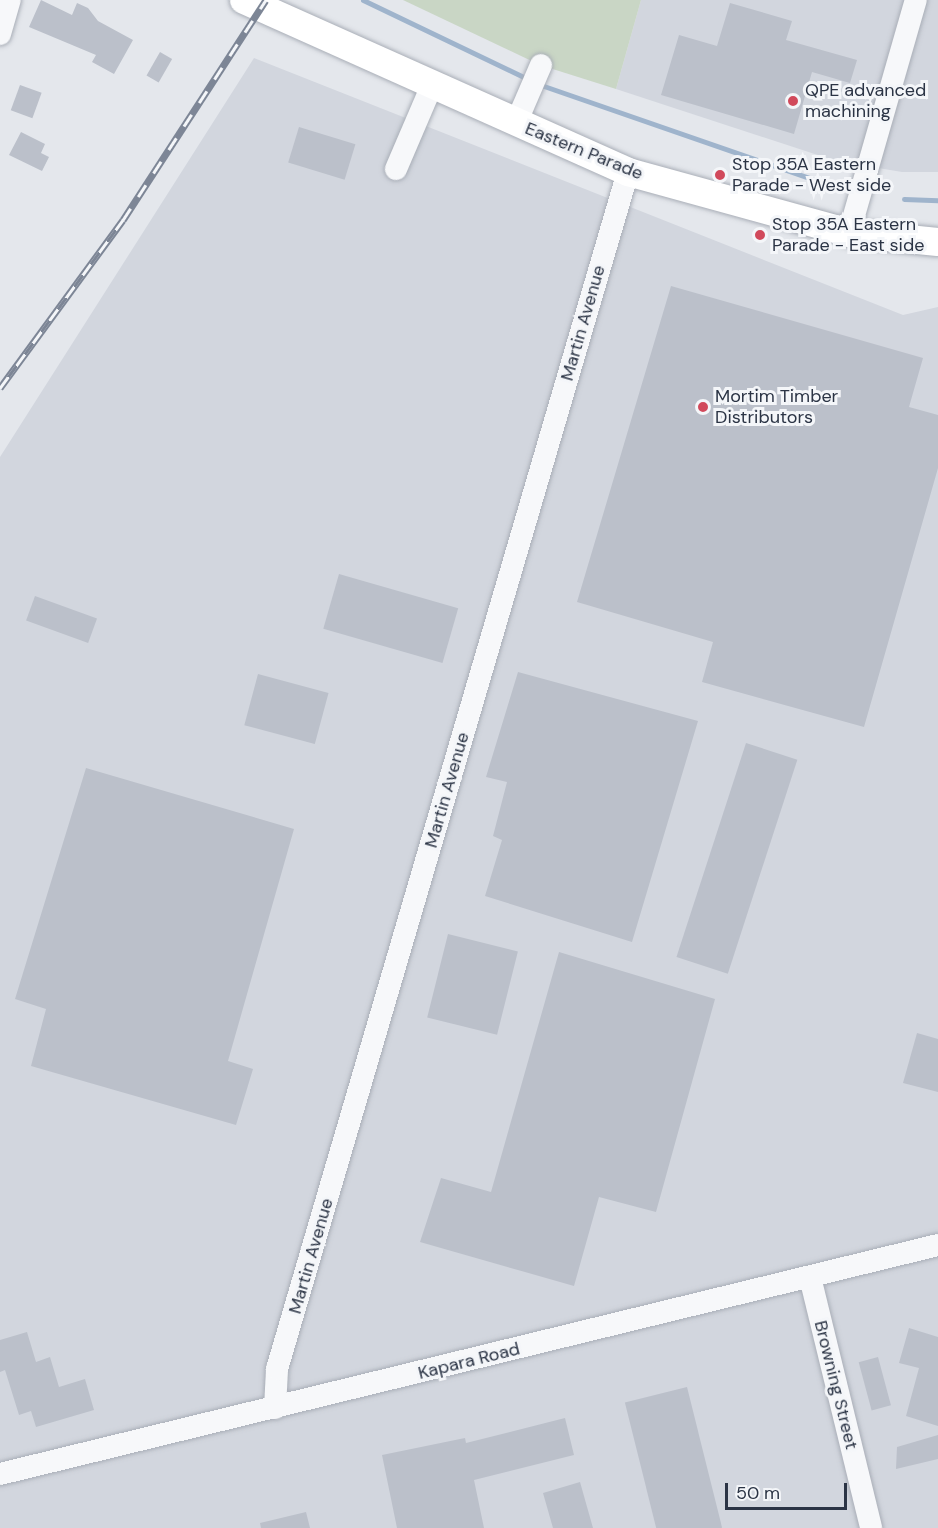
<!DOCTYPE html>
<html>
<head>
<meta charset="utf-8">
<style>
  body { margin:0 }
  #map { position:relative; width:938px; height:1528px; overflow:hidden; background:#e4e7ec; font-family:"DM Sans",sans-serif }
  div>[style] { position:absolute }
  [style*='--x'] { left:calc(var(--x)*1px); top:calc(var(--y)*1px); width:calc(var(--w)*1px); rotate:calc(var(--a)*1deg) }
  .built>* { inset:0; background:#d2d6de }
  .green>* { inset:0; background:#c9d6c5 }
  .stream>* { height:5px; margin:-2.5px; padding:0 2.5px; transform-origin:2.5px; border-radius:2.5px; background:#9fb4cc }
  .building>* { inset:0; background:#bbc0ca; transform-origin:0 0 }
  .roads { filter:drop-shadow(0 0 2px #a9aeb7) drop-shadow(0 0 2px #a9aeb7) }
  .minor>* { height:22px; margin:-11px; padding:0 11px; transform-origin:11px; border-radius:11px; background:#f7f8fa }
  .major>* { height:28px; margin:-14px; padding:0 14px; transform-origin:14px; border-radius:14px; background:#fff }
  .rail>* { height:7px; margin-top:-3.5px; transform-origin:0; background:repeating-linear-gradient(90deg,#f4f6f9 0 14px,#7d8696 0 28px); box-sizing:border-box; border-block:2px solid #7d8696 }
  .dots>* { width:16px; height:16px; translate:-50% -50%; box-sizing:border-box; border:3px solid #f4f6f9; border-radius:50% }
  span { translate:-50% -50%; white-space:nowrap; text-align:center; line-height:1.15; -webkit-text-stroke:6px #f4f6f9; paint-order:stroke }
  .poi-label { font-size:18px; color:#2b3445 }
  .left { translate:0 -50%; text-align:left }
  .street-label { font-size:18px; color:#2b3445 }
  .scale { position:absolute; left:725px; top:1483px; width:122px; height:27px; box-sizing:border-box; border:3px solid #2b3445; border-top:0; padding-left:8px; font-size:18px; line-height:21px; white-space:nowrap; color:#2b3445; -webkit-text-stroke:4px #f4f6f9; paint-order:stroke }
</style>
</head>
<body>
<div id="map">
  <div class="built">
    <div style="clip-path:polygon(641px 0,938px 0,938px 172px,902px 172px,836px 161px,616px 89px)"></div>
    <div style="clip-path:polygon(254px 58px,903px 315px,938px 307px,938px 1528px,0 1528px,0 457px)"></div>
  </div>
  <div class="green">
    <div style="clip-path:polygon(403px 0,641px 0,616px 89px,540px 65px)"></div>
  </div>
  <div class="stream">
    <div style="--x:363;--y:0;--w:185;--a:25.6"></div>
    <div style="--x:538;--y:84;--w:315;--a:19.1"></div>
    <div style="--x:904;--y:199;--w:34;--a:2"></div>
  </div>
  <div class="building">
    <div style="clip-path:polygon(41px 0,72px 15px,77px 3px,88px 8px,98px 21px,133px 40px,114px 74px,92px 62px,96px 55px,29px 27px)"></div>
    <div style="clip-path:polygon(730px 3px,792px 21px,786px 40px,857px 60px,850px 83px,812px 72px,794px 134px,661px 95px,679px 35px,717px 46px)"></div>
    <div style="left:160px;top:52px;width:14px;height:27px;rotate:30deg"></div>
    <div style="left:20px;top:85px;width:23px;height:27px;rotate:20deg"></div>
    <div style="left:299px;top:127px;width:59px;height:37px;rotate:17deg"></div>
    <div style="clip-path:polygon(21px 132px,45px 144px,41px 153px,49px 157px,42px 171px,9px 155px)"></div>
    <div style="clip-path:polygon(671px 286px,923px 358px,909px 407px,938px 415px,938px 468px,864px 727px,702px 682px,713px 642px,577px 602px)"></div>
    <div style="left:339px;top:574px;width:124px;height:57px;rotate:16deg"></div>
    <div style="left:35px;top:596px;width:66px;height:26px;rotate:20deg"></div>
    <div style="clip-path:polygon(518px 672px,698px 721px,632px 942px,485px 896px,502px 840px,493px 836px,507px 782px,486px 777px)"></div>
    <div style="left:258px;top:674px;width:73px;height:53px;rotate:15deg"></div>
    <div style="left:746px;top:743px;width:54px;height:225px;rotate:18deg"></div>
    <div style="clip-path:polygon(86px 768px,294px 829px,228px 1061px,253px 1069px,236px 1125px,31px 1066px,46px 1009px,15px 999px)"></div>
    <div style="left:448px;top:934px;width:72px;height:86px;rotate:14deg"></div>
    <div style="clip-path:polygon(559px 952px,715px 999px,656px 1212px,599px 1197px,574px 1286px,420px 1242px,441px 1178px,491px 1192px)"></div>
    <div style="clip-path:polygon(917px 1033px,938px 1039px,938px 1092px,903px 1083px)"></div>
    <div style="clip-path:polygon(909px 1328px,938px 1337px,938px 1426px,906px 1416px,919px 1368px,899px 1363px)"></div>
    <div style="clip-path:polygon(27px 1332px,36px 1362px,50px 1357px,59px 1387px,85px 1379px,94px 1410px,36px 1427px,31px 1411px,19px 1415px,5px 1370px,0 1372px,0 1340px)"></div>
    <div style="left:878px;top:1357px;width:50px;height:20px;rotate:75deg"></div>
    <div style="left:687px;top:1387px;width:145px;height:64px;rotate:76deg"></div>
    <div style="clip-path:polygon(565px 1418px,574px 1455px,474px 1480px,484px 1528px,397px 1528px,382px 1455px,465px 1438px,466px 1443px)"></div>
    <div style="clip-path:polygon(938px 1435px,938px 1459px,896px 1469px,897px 1447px)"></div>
    <div style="clip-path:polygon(580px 1482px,593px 1528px,553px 1528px,543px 1493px)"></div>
    <div style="clip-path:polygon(306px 1512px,310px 1528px,261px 1528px,260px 1523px)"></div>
  </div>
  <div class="roads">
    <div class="minor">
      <div style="--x:0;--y:34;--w:35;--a:-74"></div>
      <div style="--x:516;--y:123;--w:63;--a:-66.7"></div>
      <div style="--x:396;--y:169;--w:91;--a:-66.8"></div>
      <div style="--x:849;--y:233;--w:242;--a:-74"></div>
      <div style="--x:810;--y:1277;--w:258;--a:76.3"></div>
      <div style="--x:275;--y:1408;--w:39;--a:-87"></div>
      <div style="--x:277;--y:1369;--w:1247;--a:-73.66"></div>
      <div style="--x:0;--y:1474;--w:966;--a:-13.72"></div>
    </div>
    <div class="major">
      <div style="--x:244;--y:0;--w:421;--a:24.1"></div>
      <div style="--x:628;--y:172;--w:229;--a:15.4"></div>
      <div style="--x:849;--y:233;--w:89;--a:5.8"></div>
    </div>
  </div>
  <div class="rail">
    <div style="--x:0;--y:388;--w:208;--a:-53.8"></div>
    <div style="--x:123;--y:220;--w:262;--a:-57"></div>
  </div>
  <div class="dots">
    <div style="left:793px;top:101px;background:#d1495b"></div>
    <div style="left:720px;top:175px;background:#d1495b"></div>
    <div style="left:760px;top:235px;background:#d1495b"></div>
    <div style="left:703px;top:407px;background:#d1495b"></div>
  </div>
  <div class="poi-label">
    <span class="left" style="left:805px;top:101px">QPE advanced<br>machining</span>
    <span class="left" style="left:732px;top:175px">Stop 35A Eastern<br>Parade - West side</span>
    <span class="left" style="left:772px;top:235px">Stop 35A Eastern<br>Parade - East side</span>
    <span class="left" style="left:715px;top:407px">Mortim Timber<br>Distributors</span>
  </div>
  <div class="street-label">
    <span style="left:584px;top:151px;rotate:22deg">Eastern Parade</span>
    <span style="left:583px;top:323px;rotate:-74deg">Martin Avenue</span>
    <span style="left:447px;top:790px;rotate:-74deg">Martin Avenue</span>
    <span style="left:311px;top:1256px;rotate:-74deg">Martin Avenue</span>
    <span style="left:469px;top:1361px;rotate:-14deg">Kapara Road</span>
    <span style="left:836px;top:1385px;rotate:76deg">Browning Street</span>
  </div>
  <div class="scale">50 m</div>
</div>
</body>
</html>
